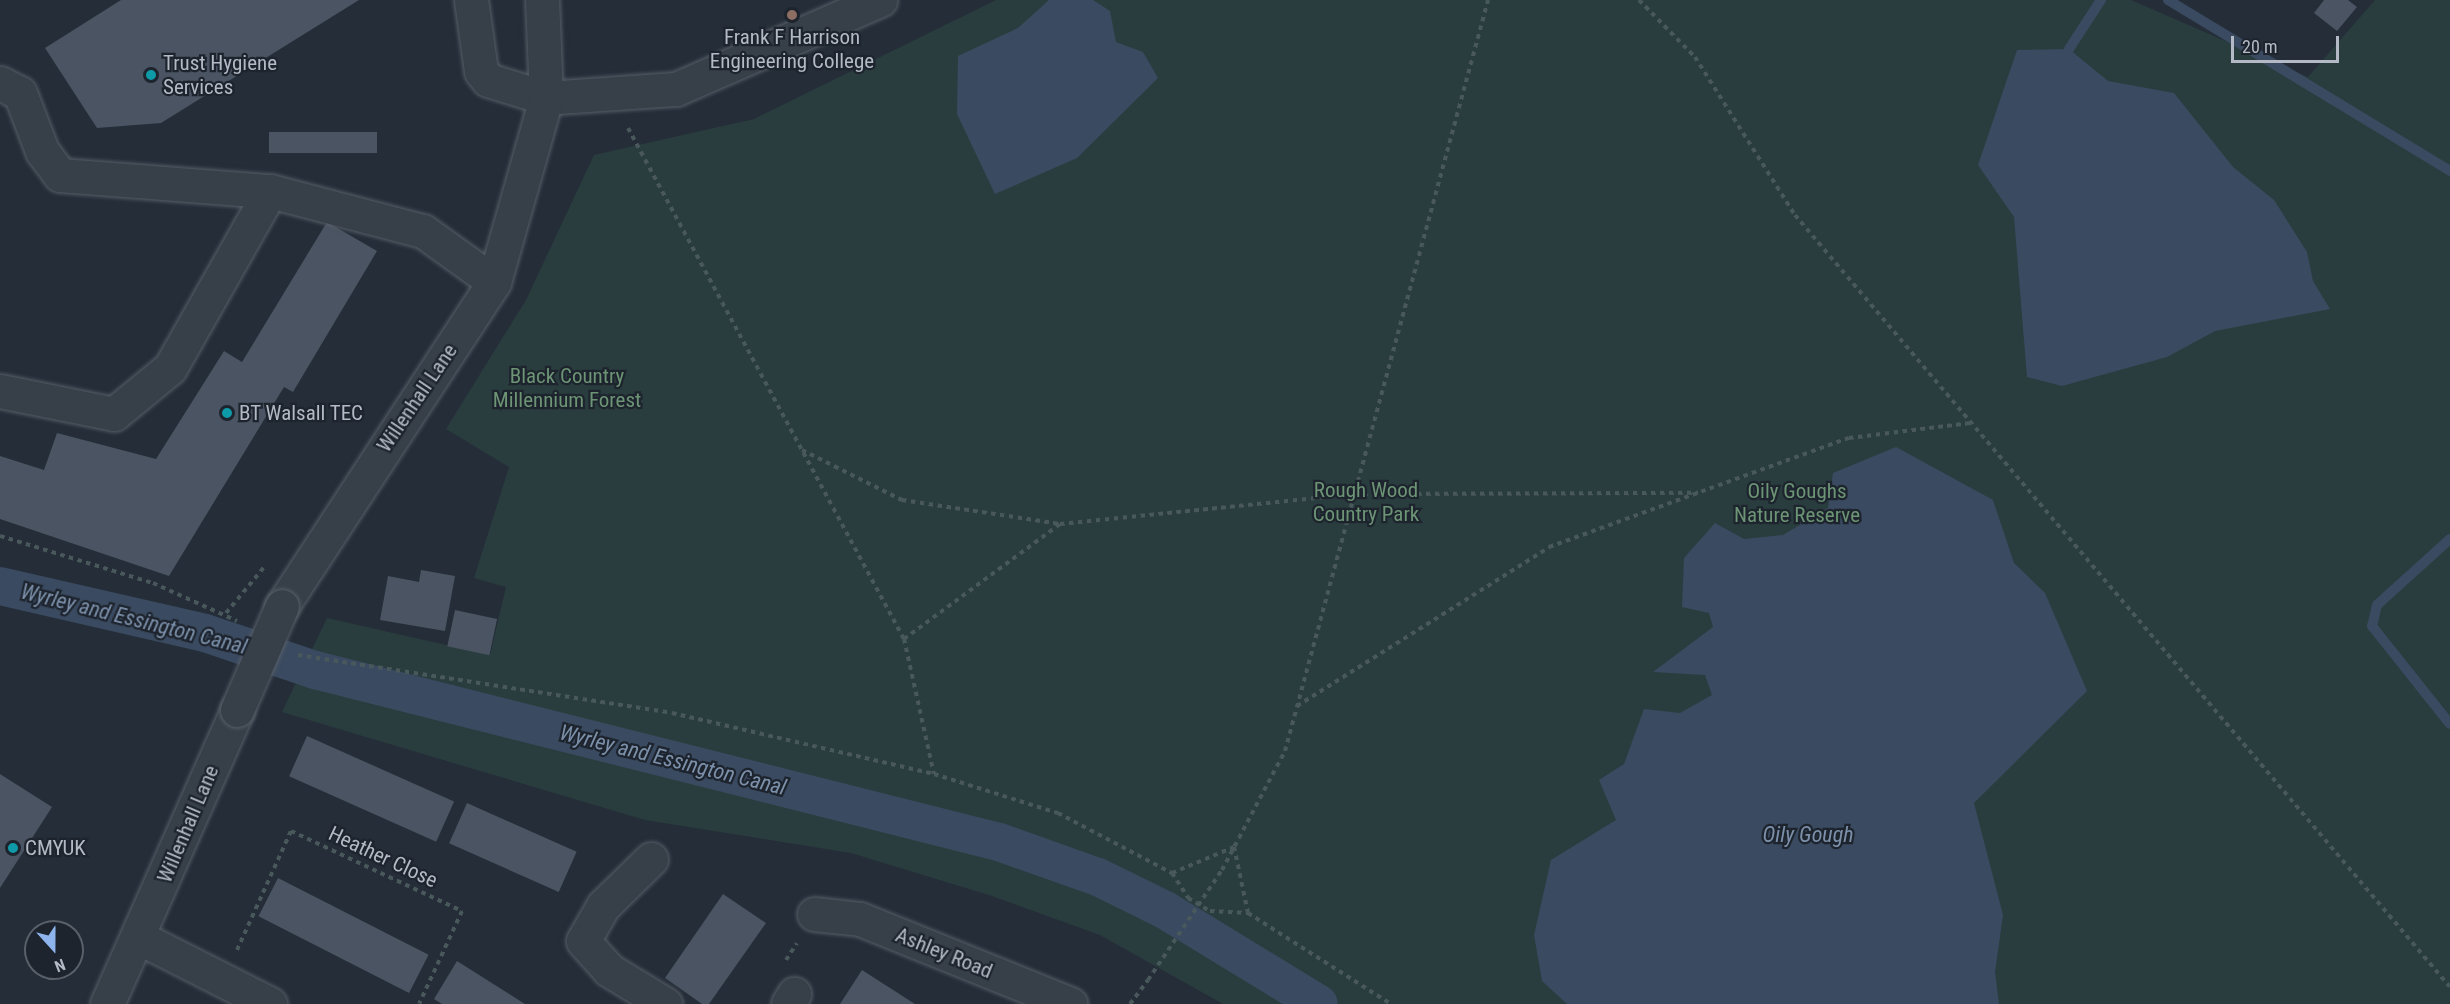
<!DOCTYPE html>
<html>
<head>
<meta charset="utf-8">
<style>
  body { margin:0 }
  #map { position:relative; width:2450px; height:1004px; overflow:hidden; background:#242d38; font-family:"Roboto Condensed",sans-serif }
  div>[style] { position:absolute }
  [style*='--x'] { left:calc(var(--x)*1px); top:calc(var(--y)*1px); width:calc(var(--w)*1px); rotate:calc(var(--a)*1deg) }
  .green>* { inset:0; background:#2a3d3e }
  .water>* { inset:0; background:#3a4a60 }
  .stream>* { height:10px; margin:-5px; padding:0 5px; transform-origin:5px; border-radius:5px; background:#3a4a60 }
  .canal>* { height:38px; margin:-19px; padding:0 19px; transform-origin:19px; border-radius:19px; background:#3a4a60 }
  .building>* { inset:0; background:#4a5462; transform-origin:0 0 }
  .path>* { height:4px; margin-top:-2px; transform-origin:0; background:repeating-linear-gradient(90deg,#48585b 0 4.5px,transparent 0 9px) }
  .roads { filter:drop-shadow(0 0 2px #565d67) drop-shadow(0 0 2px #565d67) }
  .minor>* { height:33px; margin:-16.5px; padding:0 16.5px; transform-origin:16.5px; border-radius:16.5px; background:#373f49 }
  .path-bridge>* { height:4px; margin-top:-2px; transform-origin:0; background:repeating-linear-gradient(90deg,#48585b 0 4.5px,transparent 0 9px) }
  .bridges { filter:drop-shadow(0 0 2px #565d67) drop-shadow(0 0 2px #565d67) }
  .minor-bridge>* { height:33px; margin:-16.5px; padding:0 16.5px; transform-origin:16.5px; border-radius:16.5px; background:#373f49 }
  .dots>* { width:16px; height:16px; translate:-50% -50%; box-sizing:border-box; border:3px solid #1d242e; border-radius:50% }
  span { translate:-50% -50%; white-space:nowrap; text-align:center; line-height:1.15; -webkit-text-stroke:4.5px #1d242e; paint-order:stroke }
  .poi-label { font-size:21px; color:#b3bac5 }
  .left { translate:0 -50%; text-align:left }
  .park-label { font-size:21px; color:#6c9475 }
  .street-label { font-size:21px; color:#b3bac5 }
  .water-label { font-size:22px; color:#7c90aa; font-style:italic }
  .north { position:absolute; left:24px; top:920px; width:60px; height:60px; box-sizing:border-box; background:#1d242e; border:2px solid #59606a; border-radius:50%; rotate:159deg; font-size:16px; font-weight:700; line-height:24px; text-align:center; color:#b3bac5 }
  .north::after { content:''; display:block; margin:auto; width:21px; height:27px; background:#8eb4ee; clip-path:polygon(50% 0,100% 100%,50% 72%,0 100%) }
  .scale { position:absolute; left:2231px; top:36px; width:108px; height:27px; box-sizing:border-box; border:3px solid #b3bac5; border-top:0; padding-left:8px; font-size:18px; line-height:21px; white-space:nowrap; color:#b3bac5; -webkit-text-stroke:4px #1d242e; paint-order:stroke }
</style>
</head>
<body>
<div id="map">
  <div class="green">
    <div style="clip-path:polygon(996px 0,2131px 0,2308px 77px,2375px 0,2450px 0,2450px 1004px,1223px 1004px,1100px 935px,992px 896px,851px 853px,645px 820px,282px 712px,327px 618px,490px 655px,506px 587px,474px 578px,509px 467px,446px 429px,526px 300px,594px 155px,754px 119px)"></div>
  </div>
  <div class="water">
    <div style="clip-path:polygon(1049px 0,1093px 0,1110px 11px,1116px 42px,1143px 52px,1158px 78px,1077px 158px,995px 194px,957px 114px,958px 56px,1018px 28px)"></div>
    <div style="clip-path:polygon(2069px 49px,2108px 81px,2174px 93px,2233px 167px,2274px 200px,2307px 252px,2313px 281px,2330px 309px,2215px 331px,2167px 357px,2062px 386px,2027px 377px,2014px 217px,1978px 165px,2017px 50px)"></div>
    <div style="clip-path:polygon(1896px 447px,1993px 500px,2014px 563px,2045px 593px,2087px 691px,1974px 803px,2003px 915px,1995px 972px,1999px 1004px,1567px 1004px,1542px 981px,1534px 935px,1551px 860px,1616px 820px,1599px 780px,1624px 764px,1644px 709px,1680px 713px,1712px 695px,1705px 675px,1653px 672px,1713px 627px,1709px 613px,1682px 607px,1684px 558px,1715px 523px,1744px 539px,1783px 535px,1828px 508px,1833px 473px)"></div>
  </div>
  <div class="stream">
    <div style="--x:2168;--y:0;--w:330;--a:31.2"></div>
    <div style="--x:2069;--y:49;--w:59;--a:-56.9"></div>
    <div style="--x:2450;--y:539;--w:98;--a:137.9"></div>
    <div style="--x:2377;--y:605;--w:22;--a:103"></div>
    <div style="--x:2372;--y:626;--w:125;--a:51.5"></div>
  </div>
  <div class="canal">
    <div style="--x:0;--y:586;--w:210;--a:12.9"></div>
    <div style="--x:205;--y:633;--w:116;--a:18.6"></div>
    <div style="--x:315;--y:670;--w:705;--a:14.12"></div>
    <div style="--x:999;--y:842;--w:105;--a:19.5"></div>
    <div style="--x:1098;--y:877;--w:75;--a:26.2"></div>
    <div style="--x:1165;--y:910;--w:180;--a:31.4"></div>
  </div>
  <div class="building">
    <div style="clip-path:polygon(121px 0,359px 0,161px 123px,97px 128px,45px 48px)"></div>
    <div style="clip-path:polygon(2324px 0,2348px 0,2357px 7px,2337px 31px,2314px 13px)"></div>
    <div style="left:377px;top:132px;width:21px;height:108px;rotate:90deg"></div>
    <div style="clip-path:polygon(327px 222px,377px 251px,293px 392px,284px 387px,169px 576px,0 519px,0 456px,44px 470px,57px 433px,156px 459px,224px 351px,242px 362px)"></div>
    <div style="clip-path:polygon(421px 570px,455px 576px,445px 631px,380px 620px,388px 576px,419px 582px)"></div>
    <div style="left:455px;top:610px;width:43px;height:37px;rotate:12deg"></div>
    <div style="left:307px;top:736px;width:161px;height:44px;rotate:24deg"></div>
    <div style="clip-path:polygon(0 774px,52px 807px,0 888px)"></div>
    <div style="left:467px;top:803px;width:120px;height:44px;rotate:24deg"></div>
    <div style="left:278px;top:878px;width:169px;height:43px;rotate:27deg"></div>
    <div style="clip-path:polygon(723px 894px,766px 923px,709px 1004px,702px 1004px,665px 978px)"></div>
    <div style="clip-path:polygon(457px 961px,525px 1004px,442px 1004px,434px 999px)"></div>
    <div style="clip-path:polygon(862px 970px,915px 1004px,840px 1004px)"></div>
  </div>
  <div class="path">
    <div style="--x:1639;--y:0;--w:80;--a:45.5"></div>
    <div style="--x:1695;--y:57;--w:187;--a:57.7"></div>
    <div style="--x:1795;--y:215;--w:1012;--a:49.69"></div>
    <div style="--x:628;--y:128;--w:581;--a:61.63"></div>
    <div style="--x:904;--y:639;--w:138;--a:77.5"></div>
    <div style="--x:802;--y:450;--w:112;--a:26.6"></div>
    <div style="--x:902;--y:500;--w:160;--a:8.6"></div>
    <div style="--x:0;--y:536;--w:160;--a:17.1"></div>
    <div style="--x:153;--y:583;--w:92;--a:24.3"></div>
    <div style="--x:226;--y:613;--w:61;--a:-50.3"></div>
    <div style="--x:904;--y:639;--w:194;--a:-36.4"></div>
    <div style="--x:1060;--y:524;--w:296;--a:-5.8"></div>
    <div style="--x:1354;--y:494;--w:344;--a:-0.2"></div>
    <div style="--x:298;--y:655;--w:378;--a:8.8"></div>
    <div style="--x:672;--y:713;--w:269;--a:13.1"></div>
    <div style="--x:934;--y:774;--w:130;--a:17.5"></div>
    <div style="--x:1058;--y:813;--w:129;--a:27.8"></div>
    <div style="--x:1172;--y:873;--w:30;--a:57"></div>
    <div style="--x:1188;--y:898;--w:26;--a:31"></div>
    <div style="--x:1210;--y:911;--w:38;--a:3"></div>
    <div style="--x:1248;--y:913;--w:169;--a:32.5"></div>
    <div style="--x:1297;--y:706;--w:298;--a:-32.2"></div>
    <div style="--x:1549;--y:547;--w:319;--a:-20"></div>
    <div style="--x:1849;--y:438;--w:122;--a:-7.1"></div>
    <div style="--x:1222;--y:870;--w:135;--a:-62.1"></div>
    <div style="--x:1285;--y:751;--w:778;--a:-74.87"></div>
    <div style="--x:1172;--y:873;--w:67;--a:-22.8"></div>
    <div style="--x:1234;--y:847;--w:67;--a:78"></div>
    <div style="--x:237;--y:950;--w:131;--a:-65.6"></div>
    <div style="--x:291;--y:831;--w:189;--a:25.1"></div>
    <div style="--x:462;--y:911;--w:102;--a:114.8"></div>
    <div style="--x:786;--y:960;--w:20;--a:-57"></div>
    <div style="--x:1130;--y:1004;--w:30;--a:-53"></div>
  </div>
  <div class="roads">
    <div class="minor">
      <div style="--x:471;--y:0;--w:72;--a:82"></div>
      <div style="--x:481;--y:71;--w:11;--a:52"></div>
      <div style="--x:488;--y:80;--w:61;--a:17.2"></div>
      <div style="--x:546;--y:98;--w:130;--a:-4"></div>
      <div style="--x:676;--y:89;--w:223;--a:-23.6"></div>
      <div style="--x:0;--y:83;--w:22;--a:27"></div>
      <div style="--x:20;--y:93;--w:62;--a:69.2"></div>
      <div style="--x:42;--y:151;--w:30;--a:53"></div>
      <div style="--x:60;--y:175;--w:211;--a:4.4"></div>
      <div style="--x:270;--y:191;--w:158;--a:14.7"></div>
      <div style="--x:423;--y:231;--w:87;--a:35.7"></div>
      <div style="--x:0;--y:391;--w:116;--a:11.4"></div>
      <div style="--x:114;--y:414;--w:72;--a:-39.4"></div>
      <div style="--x:170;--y:368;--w:203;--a:-60.5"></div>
      <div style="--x:282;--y:606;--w:387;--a:-56.8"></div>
      <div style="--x:494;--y:282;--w:191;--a:-74.2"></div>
      <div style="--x:546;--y:98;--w:98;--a:-92.3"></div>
      <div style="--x:651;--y:859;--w:67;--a:135.6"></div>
      <div style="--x:603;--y:906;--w:40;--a:119.7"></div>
      <div style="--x:583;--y:941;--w:39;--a:48"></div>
      <div style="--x:609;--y:970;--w:66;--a:31.3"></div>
      <div style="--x:814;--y:914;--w:46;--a:6.2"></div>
      <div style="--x:860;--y:919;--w:227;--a:22"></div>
      <div style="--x:140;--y:938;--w:146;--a:26.9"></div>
      <div style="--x:107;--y:1004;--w:321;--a:-66.1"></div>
      <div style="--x:788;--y:1004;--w:12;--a:-59"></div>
    </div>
  </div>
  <div class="path-bridge">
    <div style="--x:1148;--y:980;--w:133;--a:-56.1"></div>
  </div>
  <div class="bridges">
    <div class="minor-bridge">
      <div style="--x:237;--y:710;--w:113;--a:-66.6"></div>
    </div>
  </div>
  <div class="dots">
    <div style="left:792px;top:15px;background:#8d6e63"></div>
    <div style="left:151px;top:75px;background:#0f9aa8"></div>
    <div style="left:227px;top:413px;background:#0f9aa8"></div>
    <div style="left:13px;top:848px;background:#0f9aa8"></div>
  </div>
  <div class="poi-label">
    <span style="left:792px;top:49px">Frank F Harrison<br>Engineering College</span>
    <span class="left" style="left:163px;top:75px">Trust Hygiene<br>Services</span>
    <span class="left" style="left:239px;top:413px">BT Walsall TEC</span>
    <span class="left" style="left:25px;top:848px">CMYUK</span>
  </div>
  <div class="park-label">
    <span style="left:567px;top:388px">Black Country<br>Millennium Forest</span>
    <span style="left:1366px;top:502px">Rough Wood<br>Country Park</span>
    <span style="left:1797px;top:503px">Oily Goughs<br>Nature Reserve</span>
  </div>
  <div class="street-label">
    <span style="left:417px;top:398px;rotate:-56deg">Willenhall Lane</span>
    <span style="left:188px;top:824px;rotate:-67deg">Willenhall Lane</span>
    <span style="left:383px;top:857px;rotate:25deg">Heather Close</span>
    <span style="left:944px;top:953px;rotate:22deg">Ashley Road</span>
  </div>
  <div class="water-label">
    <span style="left:134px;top:619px;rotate:14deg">Wyrley and Essington Canal</span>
    <span style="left:673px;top:760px;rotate:14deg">Wyrley and Essington Canal</span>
    <span style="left:1808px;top:835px">Oily Gough</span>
  </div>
  <div class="north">N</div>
  <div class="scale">20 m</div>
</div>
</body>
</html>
